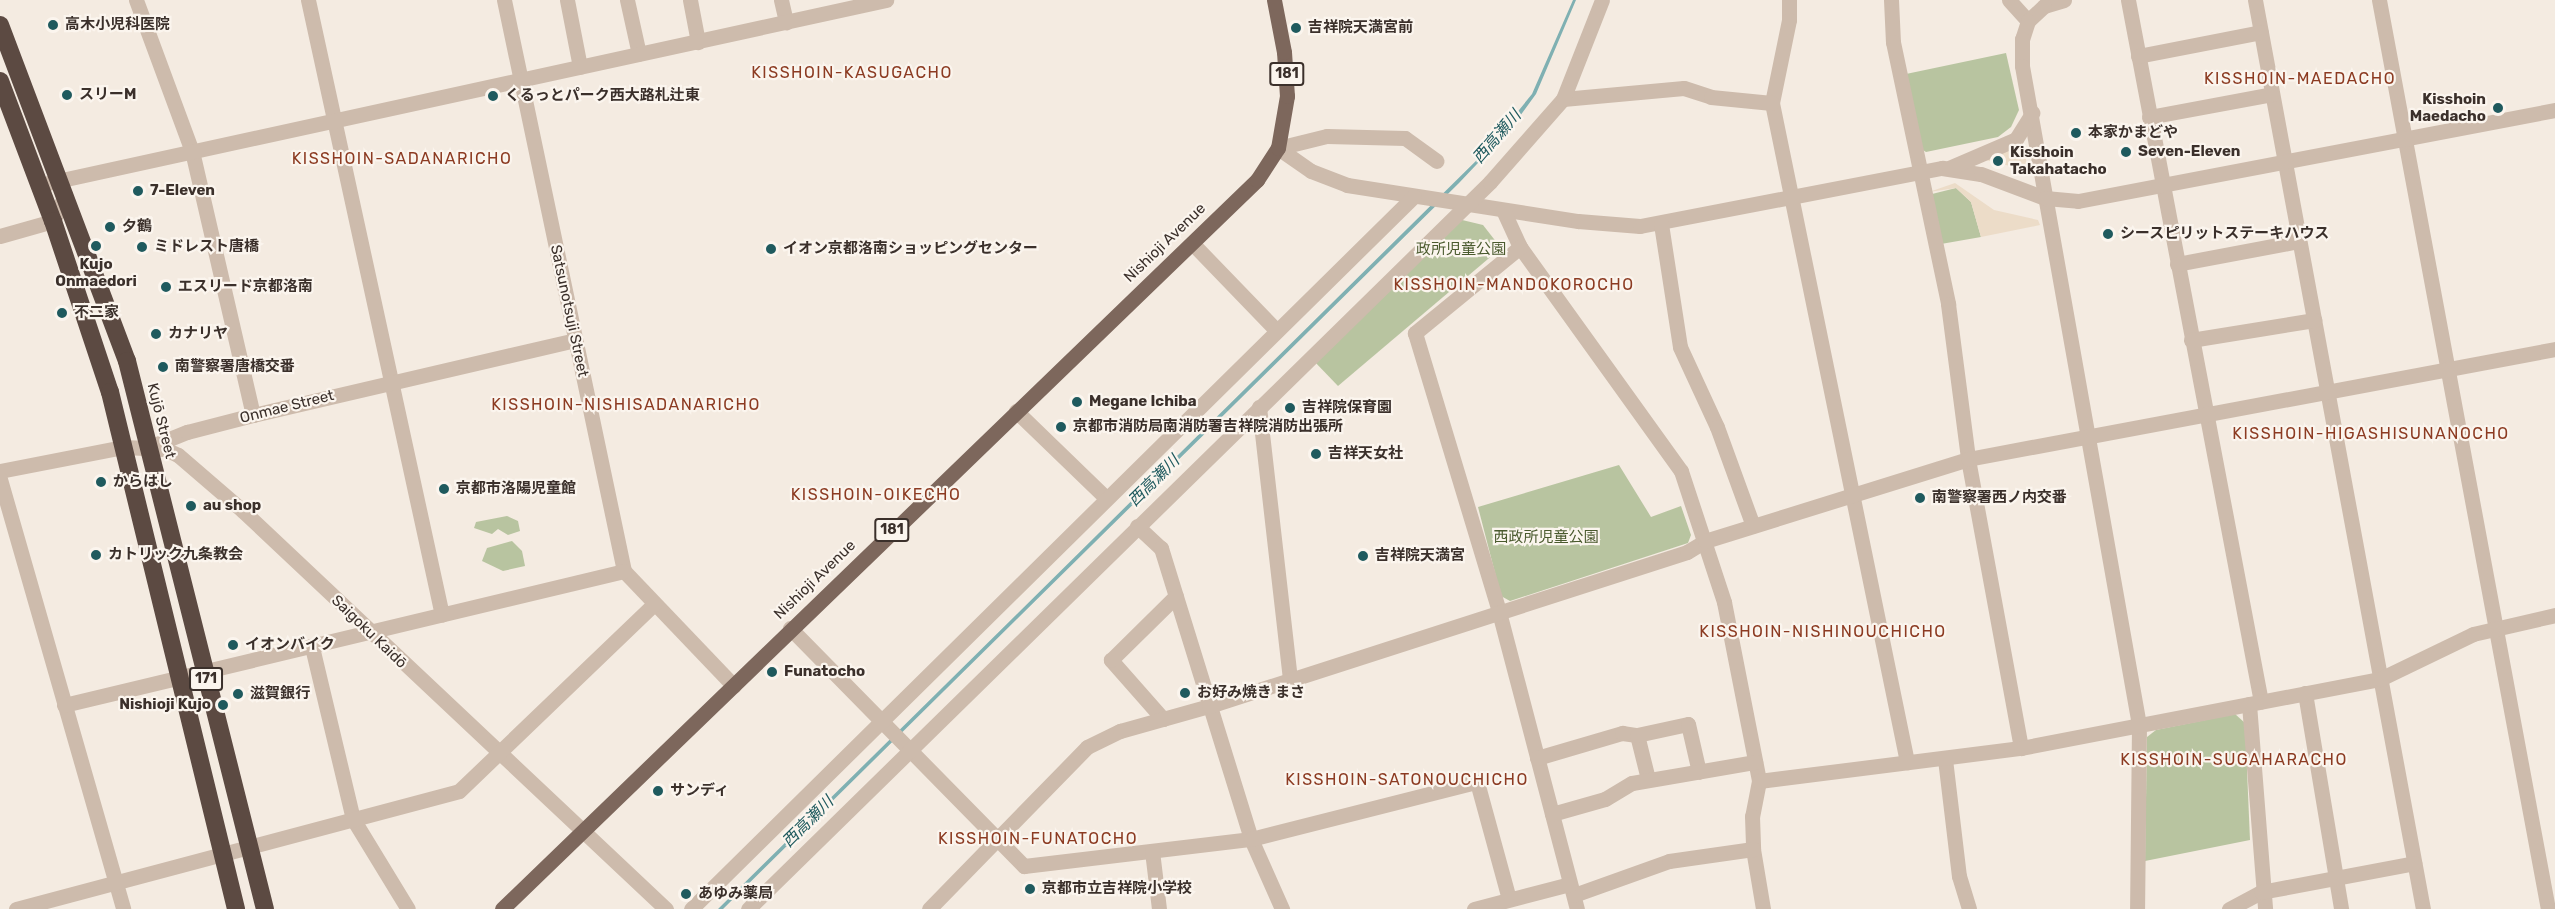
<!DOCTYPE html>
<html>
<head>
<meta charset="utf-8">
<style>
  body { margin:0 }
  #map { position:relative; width:2555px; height:909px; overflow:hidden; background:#f4ebe1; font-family:Rubik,"Noto Sans JP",sans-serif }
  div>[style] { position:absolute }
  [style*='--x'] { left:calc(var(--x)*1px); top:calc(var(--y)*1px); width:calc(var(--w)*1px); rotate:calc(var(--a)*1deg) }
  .green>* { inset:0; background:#b8c4a0 }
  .plaza>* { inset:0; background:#ecdcc8 }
  .water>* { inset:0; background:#7fb0b2 }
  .minor>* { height:15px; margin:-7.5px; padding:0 7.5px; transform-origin:7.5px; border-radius:7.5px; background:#cdbbac }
  .major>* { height:15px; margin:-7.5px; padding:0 7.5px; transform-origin:7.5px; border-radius:7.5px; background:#7d675c }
  .highway>* { height:18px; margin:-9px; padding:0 9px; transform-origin:9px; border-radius:9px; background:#5c4a42 }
  .dots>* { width:16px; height:16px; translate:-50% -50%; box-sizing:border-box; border:3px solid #fbf5ee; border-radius:50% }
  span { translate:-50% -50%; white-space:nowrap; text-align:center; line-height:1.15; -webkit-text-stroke:4.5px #fbf5ee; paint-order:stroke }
  .shield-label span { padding:2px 4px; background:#fbf5ee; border:2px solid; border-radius:4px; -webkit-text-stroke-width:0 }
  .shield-label { font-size:14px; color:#3b302b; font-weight:700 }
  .poi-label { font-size:15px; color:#3b302b; font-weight:700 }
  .left { translate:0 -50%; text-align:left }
  .right { translate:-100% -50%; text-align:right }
  .street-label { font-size:15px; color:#3b302b }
  .park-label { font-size:15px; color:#4a5a2e }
  .neighbourhood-label { font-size:16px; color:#8c3b22; letter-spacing:1.5px }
  .water-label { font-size:16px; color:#1f5a5e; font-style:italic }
</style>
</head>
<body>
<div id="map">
  <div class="green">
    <div style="clip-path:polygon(2006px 53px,2019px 110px,2011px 127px,1998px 137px,1926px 152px,1920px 148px,1906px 74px)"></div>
    <div style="clip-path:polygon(1956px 188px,1971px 202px,1981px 237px,1941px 244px,1932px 194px)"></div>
    <div style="clip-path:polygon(1458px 219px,1483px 225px,1501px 248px,1338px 386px,1313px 360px)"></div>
    <div style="clip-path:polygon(1619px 465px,1651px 517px,1681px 506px,1691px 535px,1688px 543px,1510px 601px,1501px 596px,1478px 507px)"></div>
    <div style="clip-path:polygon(507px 516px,518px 521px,520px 531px,508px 535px,498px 529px,492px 534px,474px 528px,476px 522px)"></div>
    <div style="clip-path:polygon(512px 541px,522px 551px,525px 566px,503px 571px,482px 561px,487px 548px)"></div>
    <div style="clip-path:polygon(2235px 714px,2245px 723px,2250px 840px,2145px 861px,2147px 737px,2156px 730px)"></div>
  </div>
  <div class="plaza">
    <div style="clip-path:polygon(2023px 145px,2029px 174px,2026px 176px,2018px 168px,1982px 159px)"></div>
    <div style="clip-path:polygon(1955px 183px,1994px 210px,2038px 220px,2040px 225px,1981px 237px,1971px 202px,1956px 188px,1929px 192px)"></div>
  </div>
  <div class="water">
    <div style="clip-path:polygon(1573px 0,1576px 0,1536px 94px,1512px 127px,1459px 183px,723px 909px,718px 909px,1485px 152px,1532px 94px)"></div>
  </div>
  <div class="minor">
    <div style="--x:136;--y:0;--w:161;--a:69.7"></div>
    <div style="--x:192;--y:151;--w:271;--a:77"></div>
    <div style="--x:308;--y:0;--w:629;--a:77.71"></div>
    <div style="--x:504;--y:0;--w:583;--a:78.13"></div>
    <div style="--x:624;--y:571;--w:159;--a:46.3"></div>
    <div style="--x:567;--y:0;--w:68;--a:79"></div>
    <div style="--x:627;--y:0;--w:55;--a:77.5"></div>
    <div style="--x:690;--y:0;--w:43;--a:79.2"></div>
    <div style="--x:781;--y:0;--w:23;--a:77"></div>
    <div style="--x:1789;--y:0;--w:20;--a:90"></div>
    <div style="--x:1789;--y:20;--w:85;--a:101.6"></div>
    <div style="--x:1772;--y:103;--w:673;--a:78.42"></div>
    <div style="--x:1891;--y:0;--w:42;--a:87.3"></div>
    <div style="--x:1893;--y:42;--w:268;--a:78.1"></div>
    <div style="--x:1948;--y:304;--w:156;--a:82.6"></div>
    <div style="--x:1968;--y:459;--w:294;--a:79.6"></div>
    <div style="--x:2009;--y:0;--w:28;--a:48"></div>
    <div style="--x:2064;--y:0;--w:21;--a:163"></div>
    <div style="--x:2044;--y:6;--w:22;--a:137"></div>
    <div style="--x:2028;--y:21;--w:19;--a:108"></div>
    <div style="--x:2022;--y:39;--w:27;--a:90"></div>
    <div style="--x:2022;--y:66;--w:669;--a:79.93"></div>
    <div style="--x:2139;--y:725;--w:184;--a:90.6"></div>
    <div style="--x:2128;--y:0;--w:714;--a:79.27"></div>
    <div style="--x:2255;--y:0;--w:924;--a:79.53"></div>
    <div style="--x:2379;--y:0;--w:925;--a:79.47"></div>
    <div style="--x:2138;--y:56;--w:125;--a:-11"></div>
    <div style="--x:1563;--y:99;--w:121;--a:-5.2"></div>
    <div style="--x:1684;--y:88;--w:28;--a:18"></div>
    <div style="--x:1711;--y:97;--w:61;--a:5.6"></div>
    <div style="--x:2149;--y:117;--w:125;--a:-10.6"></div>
    <div style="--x:1278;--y:148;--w:40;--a:34.9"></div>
    <div style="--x:1311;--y:171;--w:39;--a:21"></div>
    <div style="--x:1347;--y:185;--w:234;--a:8.9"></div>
    <div style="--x:1578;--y:221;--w:62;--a:4.6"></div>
    <div style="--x:1640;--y:226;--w:308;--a:-10.9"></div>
    <div style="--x:1942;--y:168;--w:39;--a:9"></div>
    <div style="--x:1981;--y:174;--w:68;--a:20.6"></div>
    <div style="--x:2045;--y:198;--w:33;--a:5"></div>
    <div style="--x:2078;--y:201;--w:486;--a:-10.8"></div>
    <div style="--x:1278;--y:148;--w:50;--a:-13.8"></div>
    <div style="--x:1327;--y:136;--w:78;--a:1.5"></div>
    <div style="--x:1405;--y:138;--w:39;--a:36"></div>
    <div style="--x:1949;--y:168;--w:73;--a:-23.4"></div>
    <div style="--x:2016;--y:139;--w:31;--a:-58"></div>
    <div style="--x:48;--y:183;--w:858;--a:-12.32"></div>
    <div style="--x:1503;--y:210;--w:41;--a:65.3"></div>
    <div style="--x:1520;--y:247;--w:276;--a:54.3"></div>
    <div style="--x:1681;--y:471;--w:138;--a:71.8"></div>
    <div style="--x:1724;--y:602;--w:182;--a:78.9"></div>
    <div style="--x:1759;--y:781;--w:36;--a:101"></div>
    <div style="--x:1752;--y:816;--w:33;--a:88"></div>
    <div style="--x:1753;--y:849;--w:61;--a:80.5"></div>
    <div style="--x:1661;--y:224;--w:124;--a:81.2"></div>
    <div style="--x:1680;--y:347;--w:88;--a:65.2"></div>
    <div style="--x:1717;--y:427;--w:105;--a:70"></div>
    <div style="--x:0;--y:236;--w:55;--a:-15.8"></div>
    <div style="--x:53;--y:221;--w:29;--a:-65"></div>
    <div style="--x:1192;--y:243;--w:122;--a:46"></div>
    <div style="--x:1520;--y:247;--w:136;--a:140.7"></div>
    <div style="--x:1415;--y:333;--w:291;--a:73.2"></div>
    <div style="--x:1499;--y:612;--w:307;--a:75.3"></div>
    <div style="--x:2177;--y:264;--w:124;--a:-10.7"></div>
    <div style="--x:2191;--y:340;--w:125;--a:-9.2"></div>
    <div style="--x:1259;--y:407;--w:275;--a:83.5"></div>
    <div style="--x:1016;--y:411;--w:125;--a:44"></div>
    <div style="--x:152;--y:446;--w:38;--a:-22"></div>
    <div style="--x:187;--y:432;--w:68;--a:-14.4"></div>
    <div style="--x:253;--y:415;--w:331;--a:-13.1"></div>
    <div style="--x:0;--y:471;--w:126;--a:-11"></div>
    <div style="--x:124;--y:447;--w:41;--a:2.8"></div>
    <div style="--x:165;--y:449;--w:14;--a:25"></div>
    <div style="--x:178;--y:455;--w:86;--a:40.7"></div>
    <div style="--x:243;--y:511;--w:581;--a:43.26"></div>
    <div style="--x:0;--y:479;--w:447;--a:74"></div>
    <div style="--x:1137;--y:526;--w:33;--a:43"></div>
    <div style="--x:1161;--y:548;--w:305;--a:72.8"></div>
    <div style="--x:1251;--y:839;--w:77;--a:66.1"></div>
    <div style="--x:790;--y:628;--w:334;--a:45.5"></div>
    <div style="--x:1024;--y:866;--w:229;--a:-6.8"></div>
    <div style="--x:1251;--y:839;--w:233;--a:-14.2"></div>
    <div style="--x:1477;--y:782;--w:121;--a:74.7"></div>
    <div style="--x:312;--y:647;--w:177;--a:76.6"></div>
    <div style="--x:353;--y:819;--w:105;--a:58.6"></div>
    <div style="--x:2305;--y:693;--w:219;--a:80.5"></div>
    <div style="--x:2249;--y:704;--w:206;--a:85.5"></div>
    <div style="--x:64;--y:705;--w:576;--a:-13.46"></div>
    <div style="--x:1163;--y:719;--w:79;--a:-131.4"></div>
    <div style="--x:1111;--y:660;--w:91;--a:-44.6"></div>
    <div style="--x:1537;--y:758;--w:89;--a:-16.4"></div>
    <div style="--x:1622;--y:733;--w:15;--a:8"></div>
    <div style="--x:1945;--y:759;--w:118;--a:83.2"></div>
    <div style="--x:1959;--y:876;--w:34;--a:73"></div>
    <div style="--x:1648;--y:779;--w:45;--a:-104"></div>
    <div style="--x:1637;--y:735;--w:52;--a:-12.2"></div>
    <div style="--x:1688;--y:724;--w:49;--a:77.1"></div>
    <div style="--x:1759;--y:781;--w:264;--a:-7.2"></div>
    <div style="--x:2021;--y:748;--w:366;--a:-10.9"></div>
    <div style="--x:2380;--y:679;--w:103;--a:-25.8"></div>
    <div style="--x:2473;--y:634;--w:84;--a:-13"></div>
    <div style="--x:1552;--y:814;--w:55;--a:-15.8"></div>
    <div style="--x:1605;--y:799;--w:31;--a:-31"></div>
    <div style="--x:1632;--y:783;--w:125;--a:-9.7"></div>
    <div style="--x:1152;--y:851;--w:58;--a:83.1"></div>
    <div style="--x:1574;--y:895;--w:101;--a:-19.7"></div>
    <div style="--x:1669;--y:861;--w:85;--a:-8.1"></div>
    <div style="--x:16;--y:909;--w:458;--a:-14.9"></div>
    <div style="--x:459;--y:791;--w:270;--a:-43.8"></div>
    <div style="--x:691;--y:909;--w:1015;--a:-44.6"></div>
    <div style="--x:748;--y:909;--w:1039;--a:-44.41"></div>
    <div style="--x:1490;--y:182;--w:111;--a:-48.7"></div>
    <div style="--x:1563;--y:99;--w:106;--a:-68.5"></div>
    <div style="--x:929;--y:909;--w:226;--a:-45.7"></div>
    <div style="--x:1087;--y:747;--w:37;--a:-26"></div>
    <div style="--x:1120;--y:731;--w:92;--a:-15.7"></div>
    <div style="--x:1209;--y:706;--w:502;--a:-17.86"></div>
    <div style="--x:1687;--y:552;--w:21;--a:-31"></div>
    <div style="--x:1705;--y:541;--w:275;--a:-17.3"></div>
    <div style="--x:1968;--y:459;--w:597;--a:-10.61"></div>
    <div style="--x:1474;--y:909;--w:99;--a:-14.6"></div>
    <div style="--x:2229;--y:909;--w:36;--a:-28"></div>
    <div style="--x:2261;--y:892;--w:156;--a:-10.7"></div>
  </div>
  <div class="major">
    <div style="--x:502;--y:909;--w:1050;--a:-44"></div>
    <div style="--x:1257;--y:180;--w:38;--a:-57"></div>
    <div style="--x:1278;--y:148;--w:53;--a:-80.2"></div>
    <div style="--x:1287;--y:96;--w:44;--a:-93.9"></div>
    <div style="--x:1284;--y:52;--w:53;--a:-100.9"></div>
  </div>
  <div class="highway">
    <div style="--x:0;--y:25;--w:359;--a:69.3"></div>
    <div style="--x:127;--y:361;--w:565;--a:75.87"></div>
    <div style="--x:0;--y:81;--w:150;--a:69.3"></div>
    <div style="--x:53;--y:221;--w:180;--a:71.6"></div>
    <div style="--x:110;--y:392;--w:532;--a:76.3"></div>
  </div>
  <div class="dots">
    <div style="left:53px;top:25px;background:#1f5a5e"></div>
    <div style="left:1296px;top:28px;background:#1f5a5e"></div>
    <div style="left:67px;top:95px;background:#1f5a5e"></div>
    <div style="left:493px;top:96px;background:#1f5a5e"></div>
    <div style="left:2498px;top:108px;background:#1f5a5e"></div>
    <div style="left:2076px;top:133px;background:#1f5a5e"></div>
    <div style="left:2126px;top:152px;background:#1f5a5e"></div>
    <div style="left:1998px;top:161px;background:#1f5a5e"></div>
    <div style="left:138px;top:191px;background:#1f5a5e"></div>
    <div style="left:110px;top:227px;background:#1f5a5e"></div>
    <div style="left:2108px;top:234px;background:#1f5a5e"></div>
    <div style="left:96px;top:246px;background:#1f5a5e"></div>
    <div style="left:142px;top:247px;background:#1f5a5e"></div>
    <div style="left:771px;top:249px;background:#1f5a5e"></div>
    <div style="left:166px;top:287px;background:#1f5a5e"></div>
    <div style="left:62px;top:313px;background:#1f5a5e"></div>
    <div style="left:156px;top:334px;background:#1f5a5e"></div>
    <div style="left:163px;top:367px;background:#1f5a5e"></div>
    <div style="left:1077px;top:402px;background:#1f5a5e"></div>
    <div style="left:1290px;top:408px;background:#1f5a5e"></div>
    <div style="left:1061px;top:427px;background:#1f5a5e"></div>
    <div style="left:1316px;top:454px;background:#1f5a5e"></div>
    <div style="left:101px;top:482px;background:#1f5a5e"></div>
    <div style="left:444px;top:489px;background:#1f5a5e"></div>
    <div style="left:1920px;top:498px;background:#1f5a5e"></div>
    <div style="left:191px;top:506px;background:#1f5a5e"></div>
    <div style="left:96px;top:555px;background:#1f5a5e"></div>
    <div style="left:1363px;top:556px;background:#1f5a5e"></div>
    <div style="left:233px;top:645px;background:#1f5a5e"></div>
    <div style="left:772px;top:672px;background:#1f5a5e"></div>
    <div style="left:1185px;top:693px;background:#1f5a5e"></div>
    <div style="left:238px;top:694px;background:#1f5a5e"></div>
    <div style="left:223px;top:705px;background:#1f5a5e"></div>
    <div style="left:658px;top:791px;background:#1f5a5e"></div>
    <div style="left:1030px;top:889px;background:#1f5a5e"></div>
    <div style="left:686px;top:894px;background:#1f5a5e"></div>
  </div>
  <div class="shield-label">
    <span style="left:1287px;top:74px">181</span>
    <span style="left:892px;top:530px">181</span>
    <span style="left:206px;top:679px">171</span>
  </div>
  <div class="poi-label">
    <span class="left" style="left:65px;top:25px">高木小児科医院</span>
    <span class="left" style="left:1308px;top:28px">吉祥院天満宮前</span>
    <span class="left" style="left:79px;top:95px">スリーM</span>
    <span class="left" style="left:505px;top:96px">くるっとパーク西大路札辻東</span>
    <span class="right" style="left:2486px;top:108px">Kisshoin<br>Maedacho</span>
    <span class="left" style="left:2088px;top:133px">本家かまどや</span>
    <span class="left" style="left:2010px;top:161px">Kisshoin<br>Takahatacho</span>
    <span class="left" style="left:2138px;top:152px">Seven-Eleven</span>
    <span class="left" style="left:150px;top:191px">7-Eleven</span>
    <span class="left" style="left:122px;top:227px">夕鶴</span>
    <span class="left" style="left:2120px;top:234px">シースピリットステーキハウス</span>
    <span class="left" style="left:154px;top:247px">ミドレスト唐橋</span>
    <span class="left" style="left:783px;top:249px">イオン京都洛南ショッピングセンター</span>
    <span style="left:96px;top:273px">Kujo<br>Onmaedori</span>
    <span class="left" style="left:178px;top:287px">エスリード京都洛南</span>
    <span class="left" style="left:74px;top:313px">不二家</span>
    <span class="left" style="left:168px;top:334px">カナリヤ</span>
    <span class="left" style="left:175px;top:367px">南警察署唐橋交番</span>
    <span class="left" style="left:1089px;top:402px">Megane Ichiba</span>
    <span class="left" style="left:1302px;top:408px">吉祥院保育園</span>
    <span class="left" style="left:1073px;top:427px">京都市消防局南消防署吉祥院消防出張所</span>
    <span class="left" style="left:1328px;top:454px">吉祥天女社</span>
    <span class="left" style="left:113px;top:482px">からはし</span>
    <span class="left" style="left:456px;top:489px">京都市洛陽児童館</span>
    <span class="left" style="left:1932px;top:498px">南警察署西ノ内交番</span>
    <span class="left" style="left:203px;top:506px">au shop</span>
    <span class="left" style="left:108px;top:555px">カトリック九条教会</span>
    <span class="left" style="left:1375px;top:556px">吉祥院天満宮</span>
    <span class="left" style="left:245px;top:645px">イオンバイク</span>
    <span class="left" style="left:784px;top:672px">Funatocho</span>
    <span class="left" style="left:1197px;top:693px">お好み焼き まさ</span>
    <span class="left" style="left:250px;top:694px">滋賀銀行</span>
    <span class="right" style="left:211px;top:705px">Nishioji Kujo</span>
    <span class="left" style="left:670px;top:791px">サンディ</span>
    <span class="left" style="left:1042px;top:889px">京都市立吉祥院小学校</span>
    <span class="left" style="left:698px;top:894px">あゆみ薬局</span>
  </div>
  <div class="street-label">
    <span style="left:1165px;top:243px;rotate:-44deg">Nishioji Avenue</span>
    <span style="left:569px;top:311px;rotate:78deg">Satsunotsuji Street</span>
    <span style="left:287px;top:407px;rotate:-14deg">Onmae Street</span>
    <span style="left:161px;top:421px;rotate:76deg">Kujō Street</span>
    <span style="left:815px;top:580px;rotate:-44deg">Nishioji Avenue</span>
    <span style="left:369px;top:632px;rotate:44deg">Saigoku Kaidō</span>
  </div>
  <div class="park-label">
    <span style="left:1461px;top:250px">政所児童公園</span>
    <span style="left:1546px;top:538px">西政所児童公園</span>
  </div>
  <div class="neighbourhood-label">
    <span style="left:852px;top:73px">KISSHOIN-KASUGACHO</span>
    <span style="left:2300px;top:79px">KISSHOIN-MAEDACHO</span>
    <span style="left:402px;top:159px">KISSHOIN-SADANARICHO</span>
    <span style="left:1514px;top:285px">KISSHOIN-MANDOKOROCHO</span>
    <span style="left:626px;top:405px">KISSHOIN-NISHISADANARICHO</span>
    <span style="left:2371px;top:434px">KISSHOIN-HIGASHISUNANOCHO</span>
    <span style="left:876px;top:495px">KISSHOIN-OIKECHO</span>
    <span style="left:1823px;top:632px">KISSHOIN-NISHINOUCHICHO</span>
    <span style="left:2234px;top:760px">KISSHOIN-SUGAHARACHO</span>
    <span style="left:1407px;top:780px">KISSHOIN-SATONOUCHICHO</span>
    <span style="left:1038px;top:839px">KISSHOIN-FUNATOCHO</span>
  </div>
  <div class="water-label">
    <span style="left:1497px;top:137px;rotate:-49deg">西高瀬川</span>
    <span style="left:1154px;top:481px;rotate:-45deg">西高瀬川</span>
    <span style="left:808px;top:822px;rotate:-45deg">西高瀬川</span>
  </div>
</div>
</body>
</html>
